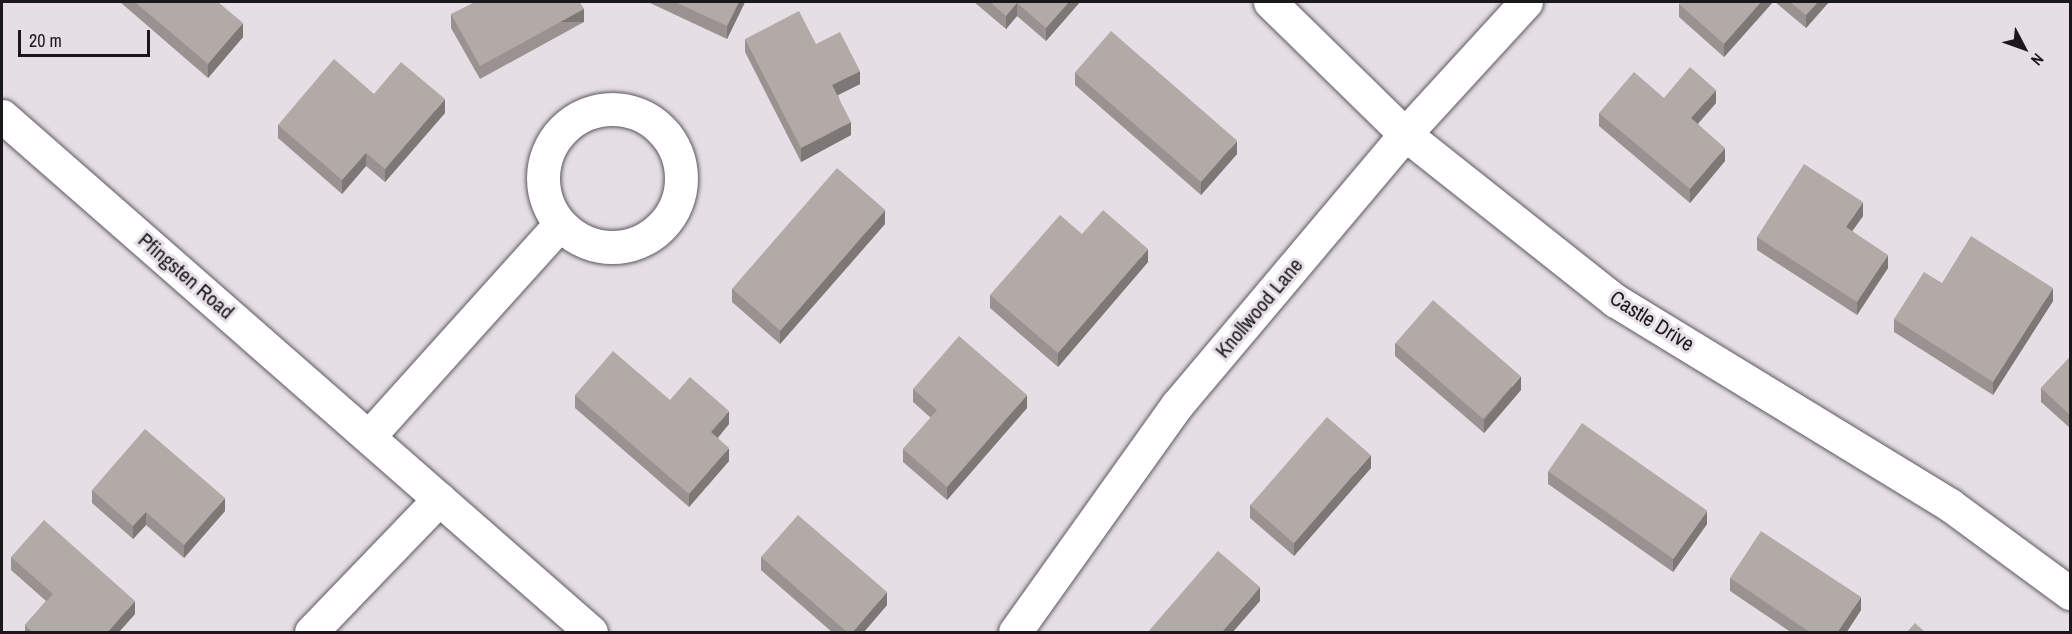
<!DOCTYPE html>
<html>
<head>
<meta charset="utf-8">
<style>
  body { margin:0 }
  #map { position:relative; width:2072px; height:634px; overflow:hidden; background:#e5dfe5; font-family:"Archivo Narrow",sans-serif }
  div>[style] { position:absolute }
  [style*='--x'] { left:calc(var(--x)*1px); top:calc(var(--y)*1px); width:calc(var(--w)*1px); rotate:calc(var(--a)*1deg) }
  .roads { filter:drop-shadow(0 0 2px #5e595f) drop-shadow(0 0 2px #5e595f) }
  .minor>* { height:33px; margin:-16.5px; padding:0 16.5px; transform-origin:16.5px; border-radius:16.5px; background:#fff }
  .minor>.ring { margin:-16.5px; padding:0; box-sizing:content-box; background:none; border:33px solid #fff; border-radius:50% }
  .wall>* { inset:0; background:#999290 }
  .shaded-wall>* { inset:0; background:#7d7775; transform-origin:0 0 }
  .building>* { inset:0; background:#b2aaa7; transform-origin:0 0 }
  span { translate:-50% -50%; white-space:nowrap; text-align:center; line-height:1.15; -webkit-text-stroke:6px #e5dfe5; paint-order:stroke }
  .street-label { font-size:21px; color:#1a181a }
  .frame { position:absolute; inset:0; border:3px solid #1a181a; pointer-events:none }
  .north { position:absolute; left:1994px; top:18px; width:60px; height:60px; -webkit-text-stroke:4px #e5dfe5; paint-order:stroke; rotate:131deg; font-size:16px; font-weight:700; line-height:24px; text-align:center; color:#1a181a }
  .north::after { content:''; display:block; margin:auto; width:21px; height:27px; background:#1a181a; clip-path:polygon(50% 0,100% 100%,50% 72%,0 100%) }
  .scale { position:absolute; left:18px; top:30px; width:132px; height:27px; box-sizing:border-box; border:3px solid #1a181a; border-top:0; padding-left:8px; font-size:18px; line-height:21px; white-space:nowrap; color:#1a181a; -webkit-text-stroke:4px #e5dfe5; paint-order:stroke }
</style>
</head>
<body>
<div id="map">
  <div class="roads">
    <div class="minor">
      <div style="--x:1270;--y:2;--w:189;--a:44.4"></div>
      <div style="--x:1405;--y:134;--w:269;--a:38.4"></div>
      <div style="--x:1616;--y:301;--w:391;--a:31.4"></div>
      <div style="--x:1950;--y:505;--w:149;--a:36.3"></div>
      <div class="ring" style="left:543px;top:109px;width:105px;height:105px"></div>
      <div style="--x:2;--y:116;--w:783;--a:41.22"></div>
      <div style="--x:370;--y:435;--w:284;--a:-48"></div>
      <div style="--x:311;--y:632;--w:185;--a:-46.1"></div>
      <div style="--x:1015;--y:632;--w:279;--a:-54.5"></div>
      <div style="--x:1177;--y:405;--w:354;--a:-49.9"></div>
      <div style="--x:1405;--y:134;--w:179;--a:-47.5"></div>
    </div>
  </div>
  <div class="wall">
    <div style="clip-path:polygon(120px 2px,218px 2px,243px 37px,208px 78px)"></div>
    <div style="clip-path:polygon(650px 2px,745px 2px,727px 39px,650px 3px)"></div>
    <div style="clip-path:polygon(974px 2px,1080px 2px,1046px 41px,1017px 16px,1006px 29px)"></div>
    <div style="clip-path:polygon(1681px 2px,1773px 2px,1724px 57px,1679px 17px,1679px 4px)"></div>
    <div style="clip-path:polygon(1775px 2px,1829px 2px,1806px 28px)"></div>
    <div style="clip-path:polygon(451px 14px,584px 22px,480px 79px,451px 28px)"></div>
    <div style="clip-path:polygon(745px 39px,816px 44px,860px 84px,838px 95px,851px 135px,801px 162px,745px 52px)"></div>
    <div style="clip-path:polygon(1075px 72px,1237px 154px,1201px 195px,1075px 85px)"></div>
    <div style="clip-path:polygon(374px 94px,445px 113px,385px 182px,366px 166px,342px 194px,278px 138px,278px 125px)"></div>
    <div style="clip-path:polygon(1664px 98px,1716px 103px,1698px 124px,1725px 161px,1690px 203px,1599px 126px,1599px 113px)"></div>
    <div style="clip-path:polygon(1863px 216px,1852px 231px,1888px 268px,1857px 315px,1757px 250px,1757px 237px)"></div>
    <div style="clip-path:polygon(885px 224px,780px 344px,732px 302px,732px 289px)"></div>
    <div style="clip-path:polygon(1082px 234px,1148px 262px,1058px 367px,990px 308px,990px 295px)"></div>
    <div style="clip-path:polygon(1942px 283px,2053px 301px,1993px 395px,1894px 332px,1894px 319px)"></div>
    <div style="clip-path:polygon(1395px 343px,1521px 390px,1484px 433px,1395px 356px)"></div>
    <div style="clip-path:polygon(2070px 357px,2070px 428px,2041px 402px,2041px 388px)"></div>
    <div style="clip-path:polygon(913px 389px,1027px 408px,947px 500px,903px 462px,903px 449px,931px 418px,913px 402px)"></div>
    <div style="clip-path:polygon(575px 395px,670px 400px,729px 424px,718px 438px,729px 461px,689px 507px,575px 408px)"></div>
    <div style="clip-path:polygon(1371px 468px,1294px 556px,1250px 518px,1250px 505px)"></div>
    <div style="clip-path:polygon(1548px 471px,1707px 524px,1673px 572px,1548px 484px)"></div>
    <div style="clip-path:polygon(92px 490px,225px 511px,184px 558px,146px 525px,133px 539px,92px 503px)"></div>
    <div style="clip-path:polygon(11px 557px,135px 614px,118px 633px,25px 633px,25px 625px,46px 601px,11px 570px)"></div>
    <div style="clip-path:polygon(761px 557px,887px 605px,863px 633px,833px 633px,761px 570px)"></div>
    <div style="clip-path:polygon(1730px 578px,1861px 610px,1846px 633px,1792px 633px,1730px 591px)"></div>
  </div>
  <div class="shaded-wall">
    <div style="clip-path:polygon(739px 2px,745px 2px,727px 39px,727px 26px)"></div>
    <div style="clip-path:polygon(1069px 2px,1080px 2px,1046px 41px,1046px 28px)"></div>
    <div style="clip-path:polygon(1761px 2px,1773px 2px,1724px 57px,1724px 44px)"></div>
    <div style="clip-path:polygon(1818px 2px,1829px 2px,1806px 28px,1806px 15px)"></div>
    <div style="clip-path:polygon(1017px 3px,1017px 16px,1006px 29px,1006px 16px)"></div>
    <div style="left:584px;top:9px;width:13px;height:119px;rotate:90deg"></div>
    <div style="clip-path:polygon(243px 23px,243px 37px,208px 78px,208px 64px)"></div>
    <div style="clip-path:polygon(860px 71px,860px 84px,832px 98px,832px 85px)"></div>
    <div style="clip-path:polygon(1716px 90px,1716px 103px,1691px 131px,1691px 118px)"></div>
    <div style="clip-path:polygon(445px 99px,445px 113px,385px 182px,385px 169px)"></div>
    <div style="clip-path:polygon(851px 122px,851px 135px,801px 162px,801px 148px)"></div>
    <div style="clip-path:polygon(1237px 141px,1237px 154px,1201px 195px,1201px 182px)"></div>
    <div style="clip-path:polygon(1725px 148px,1725px 161px,1690px 203px,1690px 189px)"></div>
    <div style="clip-path:polygon(366px 153px,366px 166px,342px 194px,342px 180px)"></div>
    <div style="clip-path:polygon(1863px 202px,1863px 216px,1846px 240px,1846px 227px)"></div>
    <div style="clip-path:polygon(885px 210px,885px 224px,780px 344px,780px 331px)"></div>
    <div style="clip-path:polygon(1148px 249px,1148px 262px,1058px 367px,1058px 353px)"></div>
    <div style="clip-path:polygon(1888px 255px,1888px 268px,1857px 315px,1857px 302px)"></div>
    <div style="clip-path:polygon(2053px 288px,2053px 301px,1993px 395px,1993px 382px)"></div>
    <div style="clip-path:polygon(1521px 376px,1521px 390px,1484px 433px,1484px 420px)"></div>
    <div style="clip-path:polygon(1027px 395px,1027px 408px,947px 500px,947px 487px)"></div>
    <div style="clip-path:polygon(729px 411px,729px 424px,711px 445px,711px 432px)"></div>
    <div style="clip-path:polygon(729px 448px,729px 461px,689px 507px,689px 494px)"></div>
    <div style="clip-path:polygon(1371px 455px,1371px 468px,1294px 556px,1294px 543px)"></div>
    <div style="clip-path:polygon(225px 498px,225px 511px,184px 558px,184px 545px)"></div>
    <div style="clip-path:polygon(1707px 511px,1707px 524px,1673px 572px,1673px 559px)"></div>
    <div style="clip-path:polygon(146px 512px,146px 525px,133px 539px,133px 526px)"></div>
    <div style="clip-path:polygon(1260px 587px,1260px 601px,1232px 633px,1221px 633px)"></div>
    <div style="clip-path:polygon(887px 592px,887px 605px,863px 633px,852px 633px)"></div>
    <div style="clip-path:polygon(1861px 597px,1861px 610px,1846px 633px,1837px 633px)"></div>
    <div style="clip-path:polygon(135px 601px,135px 614px,118px 633px,107px 633px)"></div>
  </div>
  <div class="building">
    <div style="clip-path:polygon(135px 2px,218px 2px,243px 23px,208px 64px)"></div>
    <div style="clip-path:polygon(475px 2px,580px 2px,584px 9px,480px 66px,451px 14px)"></div>
    <div style="clip-path:polygon(675px 2px,739px 2px,727px 26px)"></div>
    <div style="clip-path:polygon(990px 2px,1069px 2px,1046px 28px,1017px 3px,1006px 16px)"></div>
    <div style="clip-path:polygon(1681px 2px,1761px 2px,1724px 44px,1679px 4px)"></div>
    <div style="clip-path:polygon(1790px 2px,1818px 2px,1806px 15px)"></div>
    <div style="clip-path:polygon(799px 11px,816px 44px,840px 32px,860px 71px,832px 85px,851px 122px,801px 148px,745px 39px)"></div>
    <div style="left:1111px;top:31px;width:167px;height:55px;rotate:41deg"></div>
    <div style="clip-path:polygon(334px 59px,374px 94px,401px 62px,445px 99px,385px 169px,366px 153px,342px 180px,278px 125px)"></div>
    <div style="clip-path:polygon(1690px 67px,1716px 90px,1691px 118px,1725px 148px,1690px 189px,1599px 113px,1634px 72px,1664px 98px)"></div>
    <div style="clip-path:polygon(1804px 164px,1863px 202px,1846px 227px,1888px 255px,1857px 302px,1757px 237px)"></div>
    <div style="left:837px;top:168px;width:64px;height:160px;rotate:41deg"></div>
    <div style="clip-path:polygon(1103px 210px,1148px 249px,1058px 353px,990px 295px,1060px 215px,1082px 234px)"></div>
    <div style="clip-path:polygon(1971px 236px,2053px 288px,1993px 382px,1894px 319px,1924px 272px,1942px 283px)"></div>
    <div style="left:1433px;top:300px;width:116px;height:57px;rotate:41deg"></div>
    <div style="clip-path:polygon(959px 336px,1027px 395px,947px 487px,903px 449px,937px 410px,913px 389px)"></div>
    <div style="clip-path:polygon(613px 351px,670px 400px,690px 377px,729px 411px,711px 432px,729px 448px,689px 494px,575px 395px)"></div>
    <div style="clip-path:polygon(2070px 357px,2070px 415px,2041px 388px)"></div>
    <div style="left:1327px;top:417px;width:58px;height:117px;rotate:41deg"></div>
    <div style="left:1582px;top:423px;width:153px;height:59px;rotate:35deg"></div>
    <div style="clip-path:polygon(145px 429px,225px 498px,184px 545px,146px 512px,133px 526px,92px 490px)"></div>
    <div style="clip-path:polygon(798px 515px,887px 592px,852px 633px,848px 633px,761px 557px)"></div>
    <div style="clip-path:polygon(44px 520px,135px 601px,107px 633px,33px 633px,25px 625px,53px 594px,11px 557px)"></div>
    <div style="clip-path:polygon(1761px 531px,1861px 597px,1837px 633px,1811px 633px,1730px 578px)"></div>
    <div style="clip-path:polygon(1218px 551px,1260px 587px,1221px 633px,1147px 633px)"></div>
    <div style="clip-path:polygon(1915px 623px,1926px 633px,1906px 633px)"></div>
  </div>
  <div class="street-label">
    <span style="left:186px;top:276px;rotate:41deg">Pfingsten Road</span>
    <span style="left:1259px;top:308px;rotate:-50deg">Knollwood Lane</span>
    <span style="left:1652px;top:321px;rotate:32deg">Castle Drive</span>
  </div>
  <div class="frame"></div>
  <div class="north">N</div>
  <div class="scale">20 m</div>
</div>
</body>
</html>
